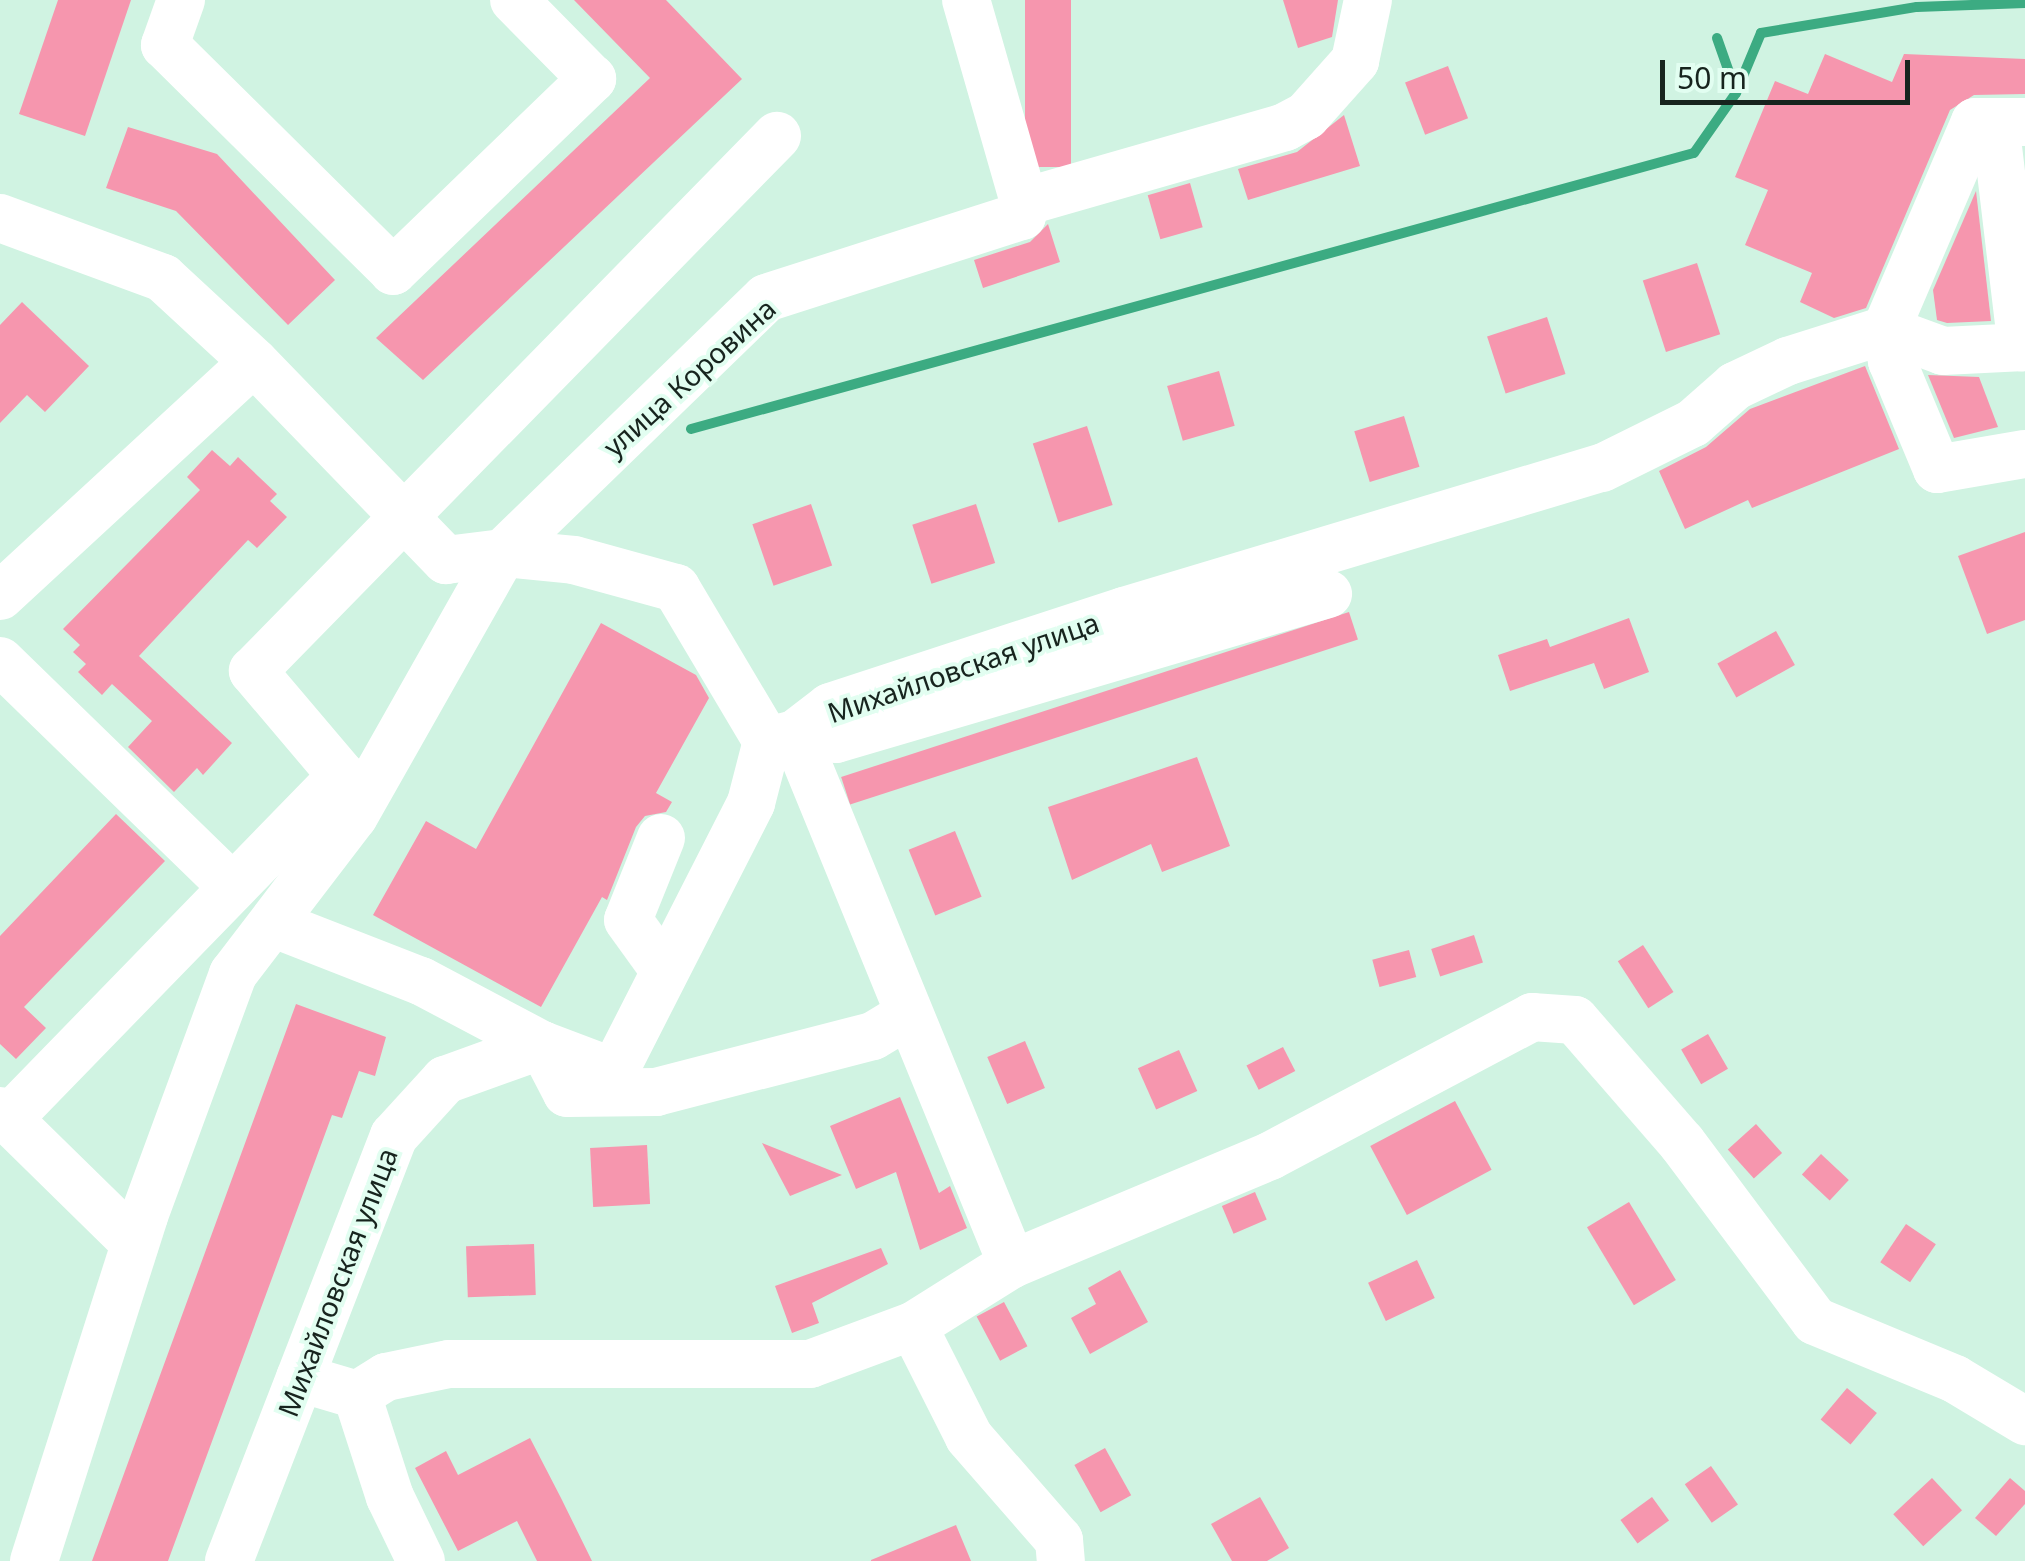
<!DOCTYPE html>
<html>
<head>
<meta charset="utf-8">
<style>
  body { margin:0 }
  #map { position:relative; width:2025px; height:1561px; overflow:hidden; background:#d0f3e2; font-family:"Noto Sans",sans-serif }
  div>[style] { position:absolute }
  [style*='--x'] { left:calc(var(--x)*1px); top:calc(var(--y)*1px); width:calc(var(--w)*1px); rotate:calc(var(--a)*1deg) }
  .stream>* { height:10px; margin:-5px; padding:0 5px; transform-origin:5px; border-radius:5px; background:#3cab82 }
  .building>* { inset:0; background:#f696ae; transform-origin:0 0 }
  .minor>* { height:48px; margin:-24px; padding:0 24px; transform-origin:24px; border-radius:24px; background:#fff }
  span { translate:-50% -50%; white-space:nowrap; text-align:center; line-height:1.15; -webkit-text-stroke:8px #e2fef1; paint-order:stroke }
  .street-label { font-size:28px; color:#17241e }
  .scale { position:absolute; left:1660px; top:60px; width:250px; height:45px; box-sizing:border-box; border:5px solid #17241e; border-top:0; padding-left:12px; font-size:30px; line-height:35px; white-space:nowrap; color:#17241e; -webkit-text-stroke:8px #e2fef1; paint-order:stroke }
</style>
</head>
<body>
<div id="map">
  <div class="stream">
    <div style="--x:1717;--y:38;--w:57;--a:70.6"></div>
    <div style="--x:691;--y:429;--w:1040;--a:-15.39"></div>
    <div style="--x:1694;--y:153;--w:73;--a:-55"></div>
    <div style="--x:1736;--y:93;--w:65;--a:-67.4"></div>
    <div style="--x:1761;--y:33;--w:158;--a:-9.5"></div>
    <div style="--x:1917;--y:7;--w:108;--a:-2.1"></div>
  </div>
  <div class="building">
    <div style="clip-path:polygon(58px 0,131px 0,85px 136px,19px 114px)"></div>
    <div style="clip-path:polygon(574px 0,666px 0,742px 79px,423px 380px,376px 338px,650px 78px)"></div>
    <div style="left:1025px;top:0;width:46px;height:167px"></div>
    <div style="clip-path:polygon(1283px 0,1338px 0,1332px 37px,1298px 48px)"></div>
    <div style="clip-path:polygon(1825px 54px,1892px 82px,1904px 54px,2025px 59px,2025px 94px,1974px 95px,1950px 110px,1866px 308px,1834px 318px,1800px 302px,1812px 273px,1745px 245px,1768px 190px,1735px 177px,1775px 81px,1808px 94px)"></div>
    <div style="left:1448px;top:66px;width:56px;height:46px;rotate:69deg"></div>
    <div style="clip-path:polygon(1344px 115px,1360px 166px,1248px 200px,1238px 169px,1297px 152px)"></div>
    <div style="clip-path:polygon(128px 127px,217px 154px,335px 280px,288px 325px,176px 211px,106px 188px)"></div>
    <div style="left:1190px;top:183px;width:46px;height:44px;rotate:74deg"></div>
    <div style="clip-path:polygon(1976px 191px,1991px 321px,1947px 323px,1937px 320px,1933px 290px)"></div>
    <div style="clip-path:polygon(1048px 224px,1060px 262px,983px 288px,974px 260px,1030px 242px)"></div>
    <div style="left:1697px;top:263px;width:75px;height:57px;rotate:72deg"></div>
    <div style="clip-path:polygon(22px 302px,89px 366px,45px 412px,27px 395px,0 423px,0 325px)"></div>
    <div style="left:1547px;top:317px;width:60px;height:63px;rotate:72deg"></div>
    <div style="clip-path:polygon(1865px 366px,1899px 449px,1752px 508px,1748px 500px,1685px 529px,1659px 471px,1706px 447px,1750px 409px)"></div>
    <div style="left:1219px;top:371px;width:57px;height:54px;rotate:74deg"></div>
    <div style="clip-path:polygon(1928px 375px,1979px 377px,1998px 427px,1954px 438px)"></div>
    <div style="left:1404px;top:416px;width:53px;height:52px;rotate:73deg"></div>
    <div style="left:1087px;top:426px;width:83px;height:57px;rotate:72deg"></div>
    <div style="clip-path:polygon(212px 450px,230px 466px,238px 457px,277px 494px,270px 501px,287px 517px,257px 548px,248px 540px,139px 656px,232px 743px,203px 775px,197px 768px,174px 792px,128px 747px,152px 721px,112px 684px,102px 695px,78px 672px,86px 664px,73px 652px,80px 645px,63px 629px,200px 490px,187px 477px)"></div>
    <div style="left:811px;top:504px;width:65px;height:62px;rotate:71deg"></div>
    <div style="left:976px;top:504px;width:62px;height:67px;rotate:72deg"></div>
    <div style="clip-path:polygon(2025px 532px,2025px 620px,1987px 634px,1958px 556px)"></div>
    <div style="left:1349px;top:612px;width:29px;height:534px;rotate:72deg"></div>
    <div style="clip-path:polygon(1629px 618px,1649px 672px,1604px 689px,1594px 663px,1510px 691px,1498px 655px,1547px 639px,1550px 647px)"></div>
    <div style="clip-path:polygon(601px 623px,696px 675px,709px 698px,656px 793px,672px 802px,666px 812px,645px 816px,636px 827px,607px 900px,602px 897px,541px 1007px,373px 915px,426px 821px,476px 849px)"></div>
    <div style="left:1776px;top:631px;width:39px;height:67px;rotate:61deg"></div>
    <div style="clip-path:polygon(1197px 757px,1230px 846px,1162px 872px,1151px 844px,1072px 880px,1048px 807px)"></div>
    <div style="clip-path:polygon(116px 814px,165px 861px,24px 1007px,46px 1028px,16px 1059px,0 1044px,0 936px)"></div>
    <div style="left:955px;top:831px;width:71px;height:50px;rotate:68deg"></div>
    <div style="left:1474px;top:935px;width:29px;height:45px;rotate:72deg"></div>
    <div style="left:1643px;top:945px;width:56px;height:30px;rotate:57deg"></div>
    <div style="left:1409px;top:950px;width:28px;height:38px;rotate:75deg"></div>
    <div style="clip-path:polygon(296px 1004px,386px 1037px,375px 1076px,359px 1071px,342px 1118px,332px 1115px,168px 1561px,92px 1561px)"></div>
    <div style="left:1708px;top:1034px;width:40px;height:31px;rotate:60deg"></div>
    <div style="left:1025px;top:1041px;width:51px;height:41px;rotate:67deg"></div>
    <div style="left:1283px;top:1047px;width:27px;height:41px;rotate:63deg"></div>
    <div style="left:1179px;top:1050px;width:45px;height:45px;rotate:66deg"></div>
    <div style="clip-path:polygon(900px 1097px,939px 1193px,950px 1186px,967px 1228px,920px 1250px,896px 1172px,856px 1189px,830px 1126px)"></div>
    <div style="left:1455px;top:1101px;width:78px;height:96px;rotate:62deg"></div>
    <div style="left:1756px;top:1124px;width:39px;height:38px;rotate:48deg"></div>
    <div style="clip-path:polygon(762px 1143px,842px 1175px,790px 1196px)"></div>
    <div style="left:647px;top:1145px;width:59px;height:57px;rotate:87deg"></div>
    <div style="left:1821px;top:1154px;width:38px;height:28px;rotate:43deg"></div>
    <div style="left:1255px;top:1192px;width:30px;height:36px;rotate:67deg"></div>
    <div style="left:1629px;top:1202px;width:91px;height:49px;rotate:59deg"></div>
    <div style="left:1906px;top:1224px;width:36px;height:46px;rotate:34deg"></div>
    <div style="left:534px;top:1244px;width:51px;height:68px;rotate:88deg"></div>
    <div style="clip-path:polygon(881px 1248px,888px 1264px,812px 1303px,819px 1323px,792px 1333px,775px 1286px)"></div>
    <div style="left:1417px;top:1260px;width:42px;height:54px;rotate:65deg"></div>
    <div style="clip-path:polygon(1120px 1270px,1148px 1322px,1090px 1354px,1071px 1318px,1096px 1304px,1088px 1288px)"></div>
    <div style="left:1004px;top:1302px;width:50px;height:31px;rotate:62deg"></div>
    <div style="left:1847px;top:1388px;width:39px;height:41px;rotate:40deg"></div>
    <div style="clip-path:polygon(530px 1438px,561px 1498px,592px 1561px,537px 1561px,517px 1521px,458px 1551px,415px 1468px,446px 1451px,458px 1475px)"></div>
    <div style="left:1105px;top:1448px;width:54px;height:35px;rotate:61deg"></div>
    <div style="left:1711px;top:1466px;width:47px;height:32px;rotate:55deg"></div>
    <div style="left:1932px;top:1478px;width:44px;height:53px;rotate:47deg"></div>
    <div style="clip-path:polygon(2010px 1478px,2025px 1491px,2025px 1504px,1996px 1536px,1975px 1518px)"></div>
    <div style="clip-path:polygon(1260px 1497px,1289px 1548px,1267px 1561px,1232px 1561px,1211px 1524px)"></div>
    <div style="left:1652px;top:1497px;width:29px;height:39px;rotate:54deg"></div>
    <div style="clip-path:polygon(956px 1525px,971px 1561px,871px 1561px,871px 1560px)"></div>
  </div>
  <div class="minor">
    <div style="--x:181;--y:0;--w:48;--a:109.6"></div>
    <div style="--x:165;--y:45;--w:321;--a:44.7"></div>
    <div style="--x:393;--y:271;--w:277;--a:-44"></div>
    <div style="--x:592;--y:79;--w:111;--a:-134.6"></div>
    <div style="--x:1995;--y:122;--w:227;--a:83.2"></div>
    <div style="--x:2025;--y:122;--w:50;--a:180"></div>
    <div style="--x:1975;--y:122;--w:226;--a:113.2"></div>
    <div style="--x:1886;--y:330;--w:32;--a:79"></div>
    <div style="--x:1892;--y:361;--w:117;--a:67.4"></div>
    <div style="--x:1937;--y:469;--w:89;--a:-9.7"></div>
    <div style="--x:1024;--y:202;--w:272;--a:-16"></div>
    <div style="--x:1285;--y:127;--w:24;--a:-28"></div>
    <div style="--x:1306;--y:116;--w:74;--a:-48.3"></div>
    <div style="--x:1355;--y:61;--w:62;--a:-78"></div>
    <div style="--x:0;--y:218;--w:174;--a:20.2"></div>
    <div style="--x:163;--y:278;--w:124;--a:42.7"></div>
    <div style="--x:254;--y:362;--w:276;--a:45.9"></div>
    <div style="--x:446;--y:560;--w:57;--a:-7"></div>
    <div style="--x:503;--y:553;--w:71;--a:5.6"></div>
    <div style="--x:574;--y:560;--w:106;--a:15.4"></div>
    <div style="--x:676;--y:588;--w:178;--a:59.3"></div>
    <div style="--x:1886;--y:330;--w:61;--a:20.2"></div>
    <div style="--x:1943;--y:351;--w:82;--a:-2.8"></div>
    <div style="--x:0;--y:596;--w:345;--a:-42.7"></div>
    <div style="--x:0;--y:661;--w:324;--a:44.2"></div>
    <div style="--x:795;--y:734;--w:573;--a:67.73"></div>
    <div style="--x:808;--y:736;--w:28;--a:6"></div>
    <div style="--x:836;--y:739;--w:513;--a:-16.42"></div>
    <div style="--x:767;--y:741;--w:29;--a:-14"></div>
    <div style="--x:795;--y:734;--w:44;--a:-37.6"></div>
    <div style="--x:830;--y:707;--w:309;--a:-18.1"></div>
    <div style="--x:1124;--y:611;--w:499;--a:-16.7"></div>
    <div style="--x:1602;--y:468;--w:102;--a:-26.3"></div>
    <div style="--x:1693;--y:423;--w:56;--a:-41.4"></div>
    <div style="--x:1735;--y:386;--w:59;--a:-25.3"></div>
    <div style="--x:1788;--y:361;--w:103;--a:-17.6"></div>
    <div style="--x:661;--y:838;--w:88;--a:111.9"></div>
    <div style="--x:628;--y:920;--w:62;--a:54.2"></div>
    <div style="--x:277;--y:925;--w:155;--a:21.3"></div>
    <div style="--x:421;--y:981;--w:137;--a:27.9"></div>
    <div style="--x:542;--y:1045;--w:54;--a:62.5"></div>
    <div style="--x:567;--y:1093;--w:89;--a:-0.6"></div>
    <div style="--x:656;--y:1092;--w:224;--a:-14.5"></div>
    <div style="--x:873;--y:1036;--w:39;--a:-31"></div>
    <div style="--x:0;--y:1111;--w:189;--a:44.4"></div>
    <div style="--x:8;--y:1119;--w:479;--a:-45.8"></div>
    <div style="--x:342;--y:776;--w:138;--a:-130.3"></div>
    <div style="--x:253;--y:671;--w:749;--a:-45.6"></div>
    <div style="--x:913;--y:1326;--w:124;--a:63.2"></div>
    <div style="--x:969;--y:1437;--w:137;--a:48.9"></div>
    <div style="--x:1059;--y:1540;--w:21;--a:85"></div>
    <div style="--x:300;--y:1378;--w:59;--a:16.6"></div>
    <div style="--x:357;--y:1395;--w:34;--a:-32"></div>
    <div style="--x:386;--y:1377;--w:64;--a:-11.7"></div>
    <div style="--x:449;--y:1364;--w:361;--a:0"></div>
    <div style="--x:810;--y:1364;--w:110;--a:-20.3"></div>
    <div style="--x:913;--y:1326;--w:117;--a:-32.1"></div>
    <div style="--x:1012;--y:1264;--w:280;--a:-22.7"></div>
    <div style="--x:1270;--y:1156;--w:297;--a:-27.9"></div>
    <div style="--x:1532;--y:1017;--w:43;--a:4"></div>
    <div style="--x:1575;--y:1020;--w:163;--a:49"></div>
    <div style="--x:1682;--y:1143;--w:222;--a:53.2"></div>
    <div style="--x:1815;--y:1321;--w:152;--a:22.5"></div>
    <div style="--x:1955;--y:1379;--w:82;--a:31"></div>
    <div style="--x:357;--y:1395;--w:107;--a:72.1"></div>
    <div style="--x:390;--y:1497;--w:71;--a:64.2"></div>
    <div style="--x:34;--y:1561;--w:362;--a:-72.3"></div>
    <div style="--x:144;--y:1216;--w:258;--a:-69.8"></div>
    <div style="--x:233;--y:974;--w:199;--a:-52.6"></div>
    <div style="--x:354;--y:816;--w:302;--a:-60.5"></div>
    <div style="--x:503;--y:553;--w:366;--a:-44.1"></div>
    <div style="--x:766;--y:298;--w:269;--a:-17.8"></div>
    <div style="--x:1022;--y:216;--w:14;--a:-82"></div>
    <div style="--x:1024;--y:202;--w:210;--a:-106"></div>
    <div style="--x:229;--y:1561;--w:456;--a:-68.8"></div>
    <div style="--x:394;--y:1136;--w:76;--a:-47.7"></div>
    <div style="--x:445;--y:1080;--w:103;--a:-19.8"></div>
    <div style="--x:542;--y:1045;--w:77;--a:20.6"></div>
    <div style="--x:614;--y:1072;--w:302;--a:-63"></div>
    <div style="--x:751;--y:803;--w:64;--a:-75.5"></div>
  </div>
  <div class="street-label">
    <span style="left:689px;top:377px;rotate:-42deg">улица Коровина</span>
    <span style="left:963px;top:667px;rotate:-19deg">Михайловская улица</span>
    <span style="left:337px;top:1282px;rotate:-69deg">Михайловская улица</span>
  </div>
  <div class="scale">50 m</div>
</div>
</body>
</html>
